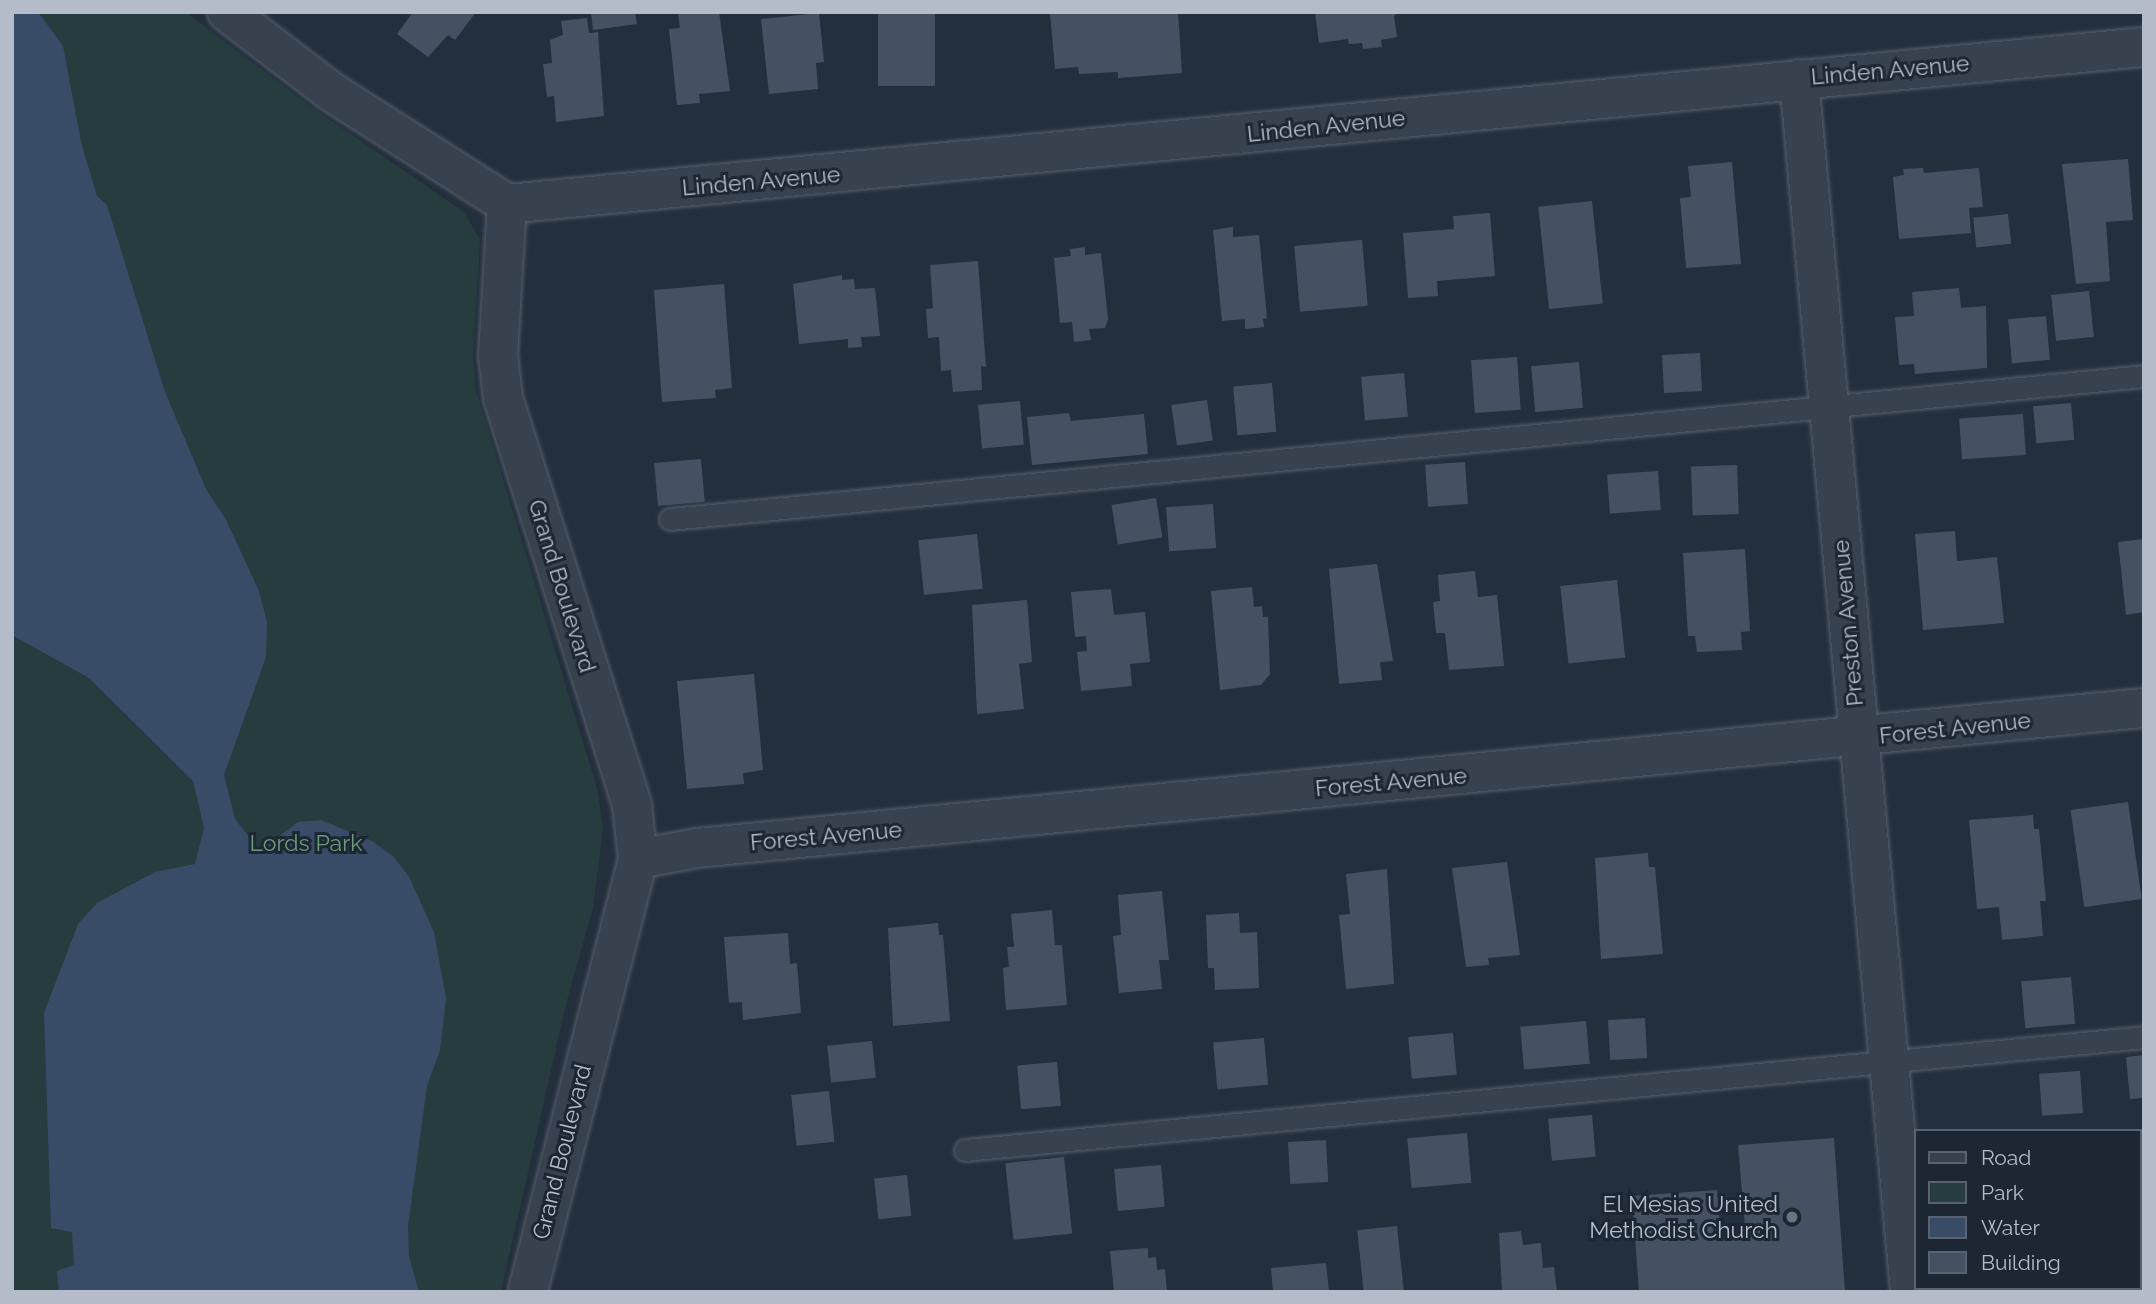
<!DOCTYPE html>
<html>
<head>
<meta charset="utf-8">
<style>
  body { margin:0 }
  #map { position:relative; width:2156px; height:1304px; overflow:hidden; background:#242f3e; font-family:Raleway,sans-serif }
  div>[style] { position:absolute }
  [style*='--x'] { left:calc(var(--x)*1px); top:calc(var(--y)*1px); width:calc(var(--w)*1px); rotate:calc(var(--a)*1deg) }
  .green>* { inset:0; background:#263c3f }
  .water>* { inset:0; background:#394c67 }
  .building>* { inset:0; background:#455162; transform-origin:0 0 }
  .roads { filter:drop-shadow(0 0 2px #565f6c) drop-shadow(0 0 2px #565f6c) }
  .lane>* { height:21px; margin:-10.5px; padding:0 10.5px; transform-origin:10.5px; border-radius:10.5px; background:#38414e }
  .street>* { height:38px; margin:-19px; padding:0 19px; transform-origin:19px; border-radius:19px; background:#38414e }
  .dots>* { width:19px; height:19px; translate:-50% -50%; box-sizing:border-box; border:4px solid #1d2633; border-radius:50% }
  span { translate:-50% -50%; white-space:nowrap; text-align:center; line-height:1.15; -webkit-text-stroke:6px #1d2633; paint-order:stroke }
  .street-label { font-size:23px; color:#b4bcc9 }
  .park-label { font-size:23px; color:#6b9a76 }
  .poi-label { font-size:23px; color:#b4bcc9 }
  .right { translate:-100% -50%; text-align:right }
  .frame { position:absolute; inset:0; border:14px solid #b4bcc9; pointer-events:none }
  .legend { position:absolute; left:1914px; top:1129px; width:228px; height:161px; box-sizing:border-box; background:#1d2633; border:2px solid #59626f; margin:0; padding:9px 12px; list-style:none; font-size:21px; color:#b4bcc9 }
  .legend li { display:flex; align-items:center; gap:14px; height:35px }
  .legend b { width:35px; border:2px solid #59626f }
</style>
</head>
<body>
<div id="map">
  <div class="green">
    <div style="clip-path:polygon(12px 12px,186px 12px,313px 108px,464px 212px,480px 240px,473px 358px,476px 390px,597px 788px,603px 828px,593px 908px,566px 1004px,501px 1292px,12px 1292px)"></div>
  </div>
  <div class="water">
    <div style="clip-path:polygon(12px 12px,38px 12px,63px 46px,81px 142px,97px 196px,107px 205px,165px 392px,206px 489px,226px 520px,259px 591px,267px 622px,266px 657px,224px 775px,235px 819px,260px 851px,298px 822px,321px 820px,372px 841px,393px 856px,409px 877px,434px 932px,446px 998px,440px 1050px,427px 1086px,408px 1226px,409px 1256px,419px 1292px,59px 1292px,57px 1271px,74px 1265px,72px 1232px,51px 1228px,44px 1013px,78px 924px,97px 903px,155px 872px,195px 864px,204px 828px,193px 781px,89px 678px,12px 635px)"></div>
  </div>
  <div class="building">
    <div style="clip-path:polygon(413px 12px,476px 12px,455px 40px,448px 35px,428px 57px,397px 34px)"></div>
    <div style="clip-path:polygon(591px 12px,635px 12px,637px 24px,593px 30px)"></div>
    <div style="clip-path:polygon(678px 12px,719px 12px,730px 91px,699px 94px,700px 103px,677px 105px,669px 29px,680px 28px)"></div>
    <div style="left:878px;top:12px;width:57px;height:74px"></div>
    <div style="clip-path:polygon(1050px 12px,1178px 12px,1182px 73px,1118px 78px,1118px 72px,1079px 74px,1078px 67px,1055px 69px)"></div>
    <div style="clip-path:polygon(1315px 12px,1398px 12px,1394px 16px,1397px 37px,1381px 40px,1382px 47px,1363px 49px,1362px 43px,1349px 44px,1348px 39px,1319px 43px)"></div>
    <div style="clip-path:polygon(819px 13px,824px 62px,816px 63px,818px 89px,769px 94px,761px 19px)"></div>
    <div style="clip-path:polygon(587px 18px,589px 33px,598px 32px,604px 116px,556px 122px,554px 96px,547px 97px,543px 64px,552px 63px,550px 40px,563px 35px,561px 21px)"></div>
    <div style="clip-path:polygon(2128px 159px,2133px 220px,2106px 222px,2110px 281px,2076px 284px,2062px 164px)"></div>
    <div style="clip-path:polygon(1732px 162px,1741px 264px,1686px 268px,1680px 198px,1691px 197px,1688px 166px)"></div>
    <div style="clip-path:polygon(1923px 168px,1924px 173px,1979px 168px,1983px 207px,1969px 208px,1971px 233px,1899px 239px,1893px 177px,1904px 175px,1903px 169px)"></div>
    <div style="left:1592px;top:201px;width:103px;height:54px;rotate:84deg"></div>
    <div style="clip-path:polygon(1490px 213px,1495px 276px,1437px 281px,1438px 296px,1408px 298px,1403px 233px,1454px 229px,1453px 216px)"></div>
    <div style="left:2008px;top:214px;width:30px;height:35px;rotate:84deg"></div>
    <div style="clip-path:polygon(1233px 227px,1233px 237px,1259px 235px,1267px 318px,1263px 319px,1264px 327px,1245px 329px,1245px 319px,1222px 321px,1213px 230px)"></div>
    <div style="left:1362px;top:240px;width:66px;height:68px;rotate:85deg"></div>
    <div style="clip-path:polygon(1085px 247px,1085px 255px,1101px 253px,1108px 319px,1105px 328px,1089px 329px,1091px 340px,1074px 342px,1072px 322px,1060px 323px,1054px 258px,1071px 256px,1070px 249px)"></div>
    <div style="clip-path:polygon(978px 261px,986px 367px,981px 366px,982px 390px,953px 392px,951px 370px,941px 371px,939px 337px,928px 338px,926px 309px,933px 308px,930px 265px)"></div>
    <div style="clip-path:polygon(842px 275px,842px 280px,854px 279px,855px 289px,875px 288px,880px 336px,861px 337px,862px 347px,848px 348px,848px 339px,799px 344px,793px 284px)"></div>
    <div style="clip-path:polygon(724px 284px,732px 388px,715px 390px,716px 398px,662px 402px,654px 290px)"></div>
    <div style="clip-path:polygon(1959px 288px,1961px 308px,1986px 306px,1987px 368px,1915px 374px,1914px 364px,1899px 365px,1895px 317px,1914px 316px,1912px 292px)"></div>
    <div style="left:2089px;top:291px;width:46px;height:38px;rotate:84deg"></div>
    <div style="left:2046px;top:316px;width:44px;height:38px;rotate:85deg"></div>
    <div style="left:1700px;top:353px;width:38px;height:38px;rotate:87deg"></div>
    <div style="left:1517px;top:357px;width:53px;height:46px;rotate:86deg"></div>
    <div style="left:1579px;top:362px;width:46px;height:48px;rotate:85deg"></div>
    <div style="left:1404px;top:373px;width:44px;height:43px;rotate:85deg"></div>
    <div style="left:1272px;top:383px;width:49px;height:39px;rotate:85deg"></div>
    <div style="left:1207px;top:400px;width:41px;height:36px;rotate:82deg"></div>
    <div style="left:1020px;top:401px;width:44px;height:42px;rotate:85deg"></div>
    <div style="left:2071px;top:403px;width:37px;height:38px;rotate:85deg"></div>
    <div style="clip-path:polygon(1069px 413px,1071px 421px,1144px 414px,1148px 454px,1032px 465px,1027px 417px)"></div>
    <div style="left:2023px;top:414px;width:41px;height:64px;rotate:86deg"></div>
    <div style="left:701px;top:459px;width:43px;height:47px;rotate:85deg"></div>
    <div style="left:1465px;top:462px;width:42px;height:40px;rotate:86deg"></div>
    <div style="left:1737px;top:465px;width:49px;height:46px;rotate:88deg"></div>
    <div style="left:1658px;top:471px;width:39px;height:51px;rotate:86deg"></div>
    <div style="left:1156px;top:498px;width:40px;height:45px;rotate:81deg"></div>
    <div style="left:1213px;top:504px;width:44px;height:47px;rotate:86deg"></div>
    <div style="clip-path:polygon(1955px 531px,1957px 561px,1997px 557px,2004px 623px,1923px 630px,1915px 534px)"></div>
    <div style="left:977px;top:534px;width:55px;height:59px;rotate:84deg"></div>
    <div style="clip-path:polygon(2144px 539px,2144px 612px,2126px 615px,2118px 542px)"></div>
    <div style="clip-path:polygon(1745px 549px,1750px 631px,1741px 632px,1742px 650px,1697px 652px,1695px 636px,1688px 636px,1683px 553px)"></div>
    <div style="clip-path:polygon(1377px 564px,1393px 661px,1380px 662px,1382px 680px,1339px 684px,1329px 569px)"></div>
    <div style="clip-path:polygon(1475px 571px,1478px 597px,1497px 595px,1504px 666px,1449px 670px,1445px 633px,1436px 633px,1433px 602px,1440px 601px,1438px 575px)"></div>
    <div style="left:1617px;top:580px;width:78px;height:57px;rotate:84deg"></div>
    <div style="clip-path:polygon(1252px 587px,1254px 607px,1262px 606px,1263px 617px,1268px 617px,1270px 674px,1261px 685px,1220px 690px,1211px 591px)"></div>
    <div style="clip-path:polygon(1111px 589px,1114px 615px,1145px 612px,1150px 662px,1130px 664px,1132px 686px,1081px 691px,1077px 652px,1087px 651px,1086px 636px,1075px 637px,1071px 592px)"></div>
    <div style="clip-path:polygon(1027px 600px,1032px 662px,1019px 664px,1024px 709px,977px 714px,972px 605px)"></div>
    <div style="clip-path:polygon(754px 674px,763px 770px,743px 773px,744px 784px,687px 789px,677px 681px)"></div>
    <div style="left:2128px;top:802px;width:98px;height:58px;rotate:82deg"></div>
    <div style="clip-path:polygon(2033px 815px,2034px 829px,2039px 829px,2046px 901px,2040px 901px,2043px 936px,2002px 940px,1999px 907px,1977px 909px,1969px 820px)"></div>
    <div style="clip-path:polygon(1648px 853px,1649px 867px,1655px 867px,1663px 954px,1601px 959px,1595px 858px)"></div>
    <div style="clip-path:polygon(1507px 862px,1520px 955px,1488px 958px,1489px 965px,1466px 967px,1452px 868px)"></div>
    <div style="clip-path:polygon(1387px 869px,1394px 984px,1346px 989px,1339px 915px,1350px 914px,1346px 874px)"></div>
    <div style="clip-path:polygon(1162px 891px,1169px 960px,1159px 960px,1162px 989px,1119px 993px,1113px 936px,1121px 935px,1118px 895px)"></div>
    <div style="clip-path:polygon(1052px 910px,1055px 945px,1062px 945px,1067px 1005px,1006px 1010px,1003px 968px,1009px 967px,1007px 947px,1014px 947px,1011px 914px)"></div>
    <div style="clip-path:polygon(1239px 913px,1240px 933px,1257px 932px,1259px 988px,1215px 990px,1214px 968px,1208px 968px,1206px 915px)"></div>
    <div style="clip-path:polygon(938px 923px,939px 935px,943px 935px,950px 1021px,893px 1026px,888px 928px)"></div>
    <div style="clip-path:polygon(788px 933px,790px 964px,797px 963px,801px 1013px,743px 1020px,742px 1002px,729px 1003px,724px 937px)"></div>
    <div style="left:2071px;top:977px;width:47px;height:50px;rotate:85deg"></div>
    <div style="left:1645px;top:1018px;width:40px;height:37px;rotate:87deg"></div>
    <div style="left:1586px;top:1021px;width:43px;height:66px;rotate:85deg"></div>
    <div style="left:1453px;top:1033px;width:42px;height:45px;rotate:85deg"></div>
    <div style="left:1264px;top:1038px;width:47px;height:51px;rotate:85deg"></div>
    <div style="left:872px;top:1041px;width:37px;height:45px;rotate:84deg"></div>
    <div style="clip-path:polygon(2144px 1055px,2144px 1098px,2130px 1099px,2126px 1057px)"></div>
    <div style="left:1057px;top:1062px;width:44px;height:40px;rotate:85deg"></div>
    <div style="left:2080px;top:1071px;width:42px;height:41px;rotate:86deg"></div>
    <div style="left:829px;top:1091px;width:51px;height:38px;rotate:84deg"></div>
    <div style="left:1592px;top:1115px;width:42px;height:44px;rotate:85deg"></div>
    <div style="left:1467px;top:1133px;width:50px;height:60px;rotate:85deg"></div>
    <div style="clip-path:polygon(1834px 1138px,1845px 1292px,1639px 1292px,1632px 1196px,1717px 1190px,1721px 1239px,1746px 1238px,1738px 1145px)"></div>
    <div style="left:1326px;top:1140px;width:42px;height:38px;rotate:87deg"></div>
    <div style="left:1064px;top:1157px;width:77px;height:59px;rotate:84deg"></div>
    <div style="left:2144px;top:1163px;width:116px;height:4px;rotate:90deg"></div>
    <div style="left:1161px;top:1165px;width:42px;height:47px;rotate:85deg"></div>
    <div style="left:907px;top:1175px;width:41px;height:33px;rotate:84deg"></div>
    <div style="left:1397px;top:1226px;width:66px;height:40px;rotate:84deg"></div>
    <div style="clip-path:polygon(1521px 1231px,1523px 1245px,1541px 1243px,1543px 1268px,1554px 1267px,1557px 1292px,1502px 1292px,1499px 1233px)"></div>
    <div style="clip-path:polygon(1148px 1248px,1148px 1258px,1156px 1257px,1157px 1270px,1165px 1269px,1167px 1292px,1114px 1292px,1110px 1251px)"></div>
    <div style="clip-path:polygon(1326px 1263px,1329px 1292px,1273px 1292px,1271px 1268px)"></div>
  </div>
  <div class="roads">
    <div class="lane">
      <div style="--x:670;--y:519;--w:1481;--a:-5.54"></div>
      <div style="--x:965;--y:1150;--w:1184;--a:-5.47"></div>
    </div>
    <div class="street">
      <div style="--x:227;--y:12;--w:133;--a:37.4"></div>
      <div style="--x:333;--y:93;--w:206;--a:32.5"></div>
      <div style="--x:507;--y:204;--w:151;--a:93.4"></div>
      <div style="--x:498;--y:355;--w:43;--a:83.4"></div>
      <div style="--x:503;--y:398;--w:427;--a:72.4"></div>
      <div style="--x:632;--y:805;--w:54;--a:83.7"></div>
      <div style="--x:638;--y:859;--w:447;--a:104.3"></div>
      <div style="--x:1799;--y:79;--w:1218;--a:84.77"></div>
      <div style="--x:507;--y:204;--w:1645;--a:-5.48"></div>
      <div style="--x:638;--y:859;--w:60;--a:-10.6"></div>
      <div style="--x:697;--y:848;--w:1454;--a:-5.53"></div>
    </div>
  </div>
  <div class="dots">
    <div style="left:1792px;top:1217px;background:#6b7280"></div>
  </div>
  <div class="street-label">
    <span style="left:1890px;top:70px;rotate:-5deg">Linden Avenue</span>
    <span style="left:1326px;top:126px;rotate:-6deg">Linden Avenue</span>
    <span style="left:761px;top:181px;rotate:-5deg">Linden Avenue</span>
    <span style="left:562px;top:586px;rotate:73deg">Grand Boulevard</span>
    <span style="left:1848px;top:623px;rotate:-95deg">Preston Avenue</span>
    <span style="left:1955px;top:728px;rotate:-6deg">Forest Avenue</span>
    <span style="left:1391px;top:782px;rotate:-5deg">Forest Avenue</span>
    <span style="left:826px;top:836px;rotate:-5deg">Forest Avenue</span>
    <span style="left:562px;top:1152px;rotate:-76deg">Grand Boulevard</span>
  </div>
  <div class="park-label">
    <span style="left:306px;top:843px">Lords Park</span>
  </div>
  <div class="poi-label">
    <span class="right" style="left:1778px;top:1217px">El Mesias United<br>Methodist Church</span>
  </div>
  <div class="frame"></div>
  <ul class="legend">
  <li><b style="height:9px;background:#38414e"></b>Road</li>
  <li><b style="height:19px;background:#263c3f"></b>Park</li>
  <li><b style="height:19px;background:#394c67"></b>Water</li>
  <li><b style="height:19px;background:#455162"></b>Building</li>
  </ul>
</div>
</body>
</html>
